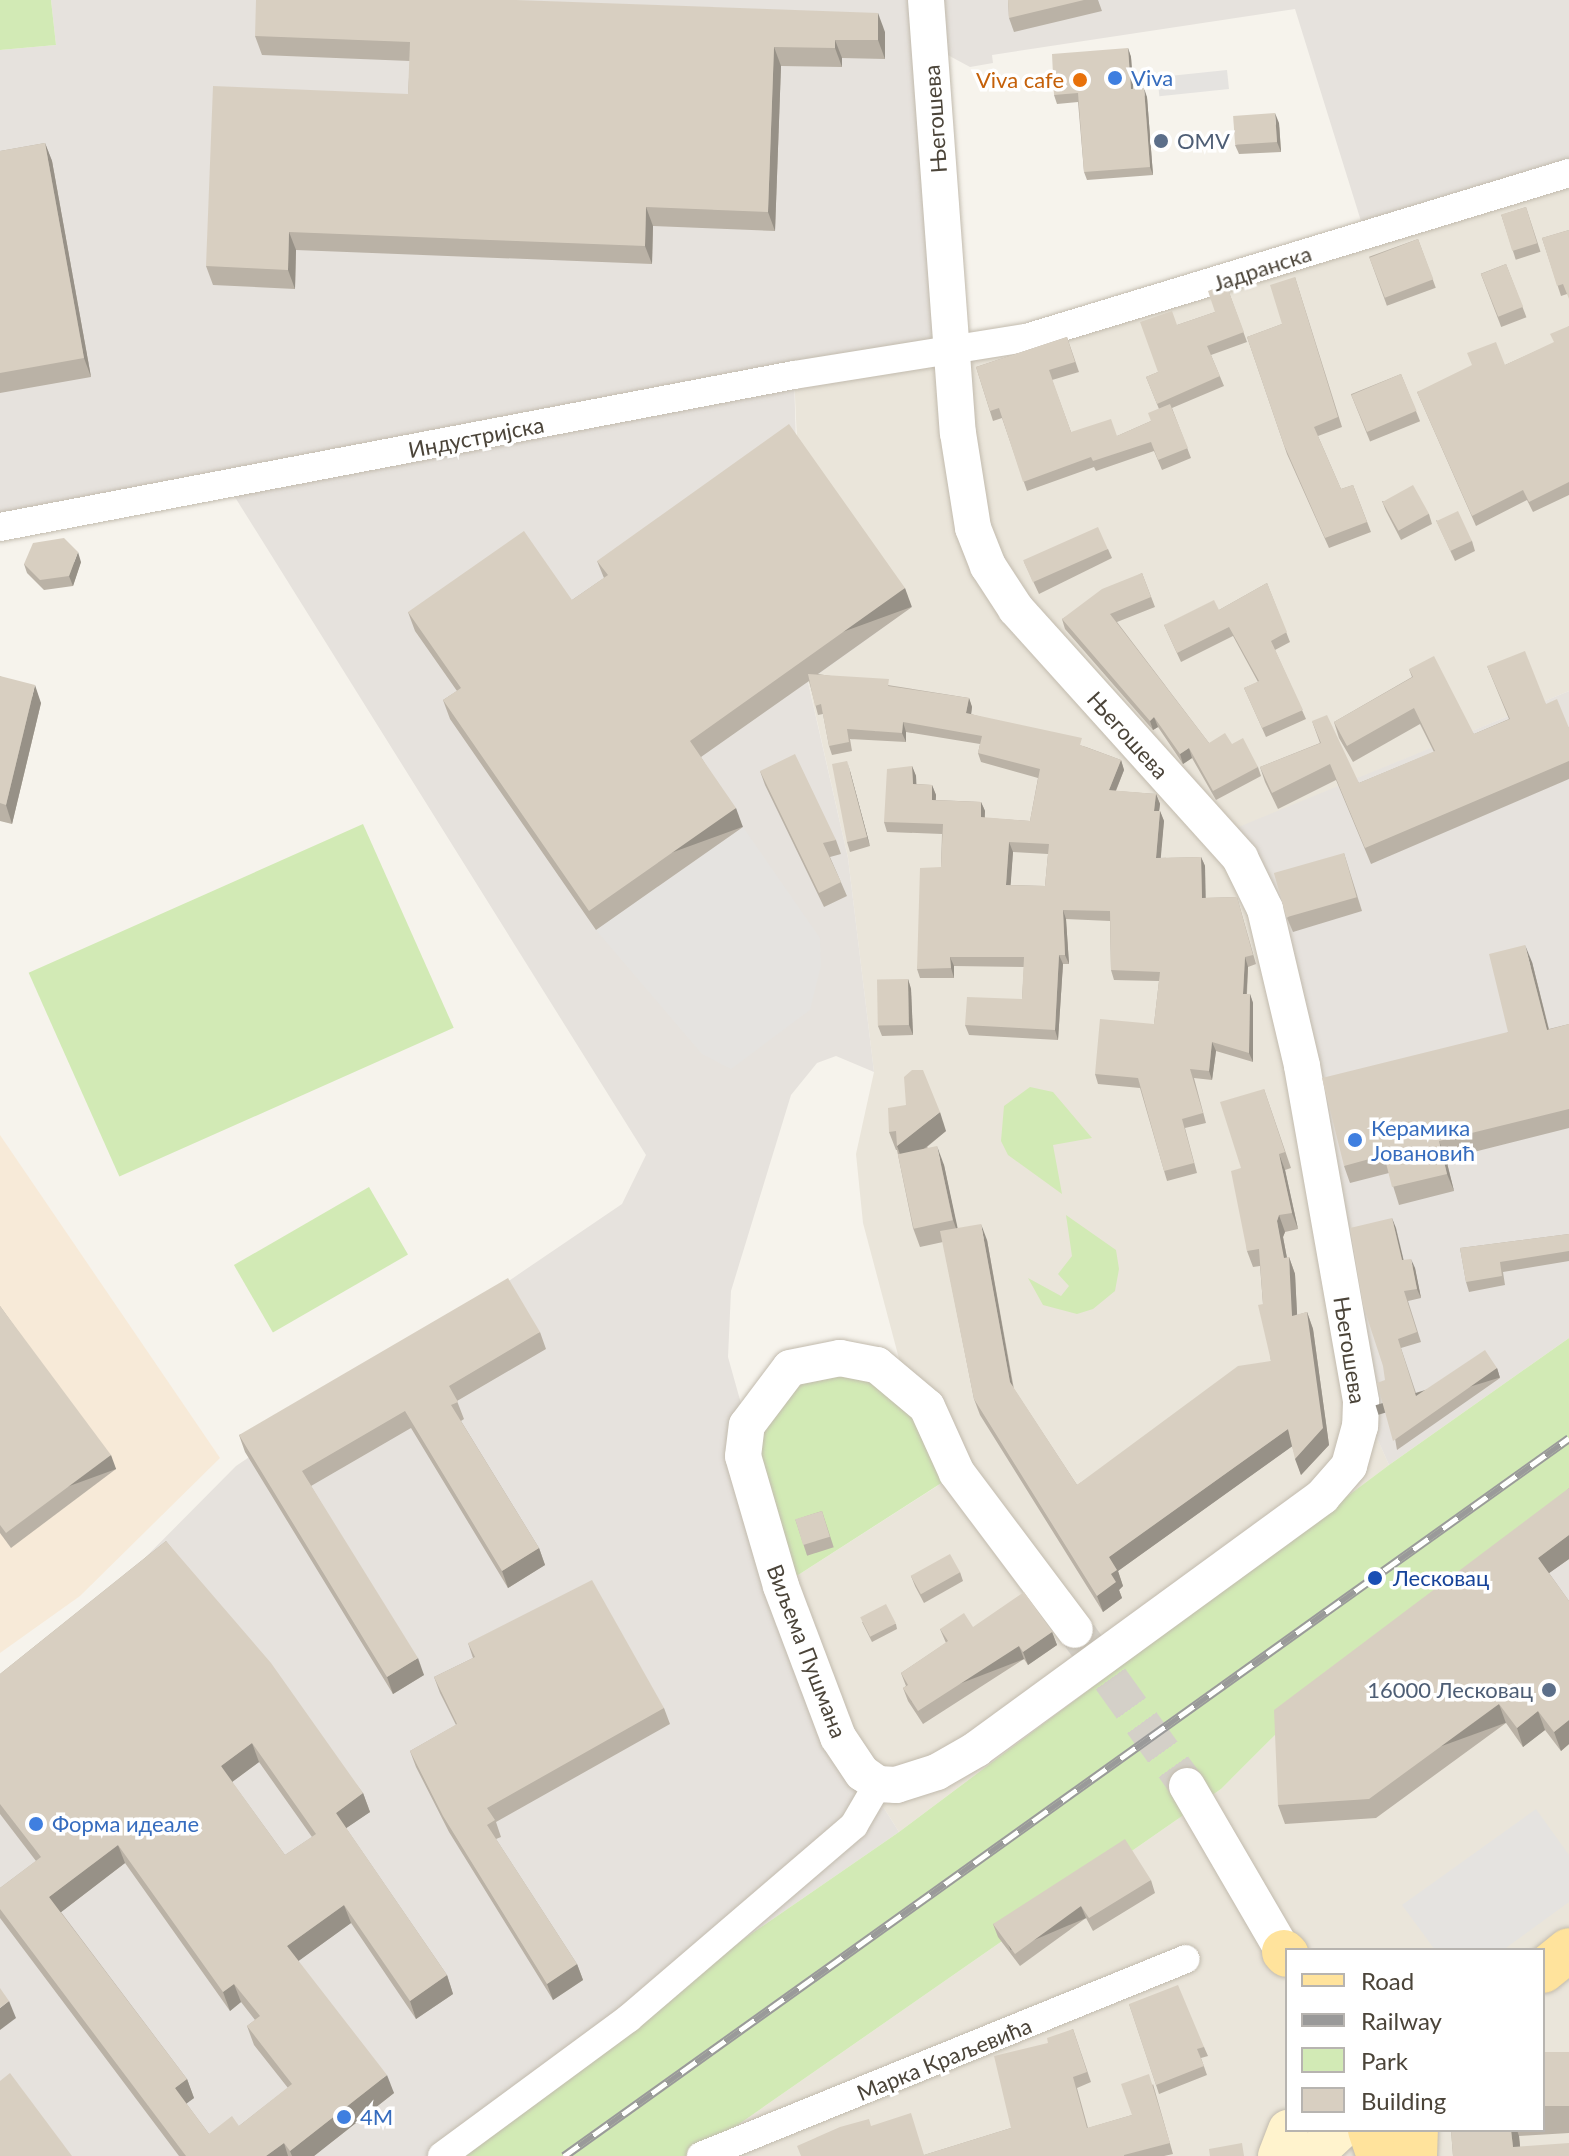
<!DOCTYPE html>
<html>
<head>
<meta charset="utf-8">
<style>
  body { margin:0 }
  #map { position:relative; width:1569px; height:2156px; overflow:hidden; background:#f6f3ec; font-family:Lato,sans-serif }
  div>[style] { position:absolute }
  [style*='--x'] { left:calc(var(--x)*1px); top:calc(var(--y)*1px); width:calc(var(--w)*1px); rotate:calc(var(--a)*1deg) }
  .residential>* { inset:0; background:#eae5da }
  .commercial>* { inset:0; background:#f7ead8 }
  .industrial>* { inset:0; background:#e6e2dd }
  .green>* { inset:0; background:#d2eab5; transform-origin:0 0 }
  .parking>* { inset:0; background:#e5e3e0; transform-origin:0 0 }
  .tertiary-tunnel>* { height:36px; margin-top:-18px; transform-origin:0; background:repeating-linear-gradient(90deg,#d4d0c8 0 36px,transparent 0 54px) }
  .roads { filter:drop-shadow(0 0 2px #c2bbae) drop-shadow(0 0 2px #c2bbae) }
  .minor>* { height:28px; margin:-14px; padding:0 14px; transform-origin:14px; border-radius:14px; background:#fff }
  .tertiary>* { height:36px; margin:-18px; padding:0 18px; transform-origin:18px; border-radius:18px; background:#fff }
  .secondary>* { height:40px; margin:-20px; padding:0 20px; transform-origin:20px; border-radius:20px; background:#fff3cd }
  .primary>* { height:44px; margin:-22px; padding:0 22px; transform-origin:22px; border-radius:22px; background:#ffe39c }
  .rail>* { height:9px; margin-top:-4.5px; transform-origin:0; background:repeating-linear-gradient(90deg,#fff 0 18px,#9a9a9a 0 36px); box-sizing:border-box; border-block:2px solid #9a9a9a }
  .wall>* { inset:0; background:#bab2a6; transform-origin:0 0 }
  .shaded-wall>* { inset:0; background:#979187; transform-origin:0 0 }
  .building>* { inset:0; background:#d8cfc1; transform-origin:0 0 }
  .dots>* { width:22px; height:22px; translate:-50% -50%; box-sizing:border-box; border:4px solid #fff; border-radius:50% }
  span { translate:-50% -50%; white-space:nowrap; text-align:center; line-height:1.15; -webkit-text-stroke:7px #fff; paint-order:stroke }
  .shop-label { font-size:22px; color:#366cbe }
  .left { translate:0 -50%; text-align:left }
  .food-label { font-size:22px; color:#c56008 }
  .right { translate:-100% -50%; text-align:right }
  .street-label { font-size:22px; color:#4b4439 }
  .service-label { font-size:22px; color:#4e5e75 }
  .transit-label { font-size:22px; color:#164399 }
  .legend { position:absolute; left:1285px; top:1948px; width:260px; height:184px; box-sizing:border-box; background:#fff; border:2px solid #b7b4b0; margin:0; padding:10px 14px; list-style:none; font-size:24px; color:#4b4439 }
  .legend li { display:flex; align-items:center; gap:16px; height:40px }
  .legend b { width:40px; border:2px solid #b7b4b0 }
</style>
</head>
<body>
<div id="map">
  <div class="residential">
    <div style="clip-path:polygon(1569px 173px,1569px 691px,1219px 836px,1240px 858px,1361px 1401px,1389px 1465px,899px 1832px,862px 1773px,781px 1586px,945px 1481px,906px 1385px,863px 1223px,856px 1154px,874px 1072px,848px 858px,808px 681px,794px 375px,952px 351px)"></div>
    <div style="clip-path:polygon(evenodd,1569px 1611px,1569px 2156px,693px 2156px,1221px 1789px,1281px 1729px,1569px 1611px,1287px 1950px,1543px 1950px,1543px 2130px,1287px 2130px,1287px 1950px)"></div>
  </div>
  <div class="commercial">
    <div style="clip-path:polygon(0 1135px,220px 1458px,80px 1596px,0 1653px)"></div>
  </div>
  <div class="industrial">
    <div style="clip-path:polygon(51px 0,1569px 0,1569px 173px,1365px 234px,1295px 9px,992px 55px,993px 63px,970px 67px,931px 46px,952px 351px,794px 376px,796px 443px,912px 607px,808px 682px,848px 858px,874px 1072px,836px 1056px,817px 1063px,791px 1095px,731px 1291px,728px 1357px,747px 1425px,743px 1456px,862px 1773px,899px 1832px,629px 2018px,443px 2156px,0 2156px,0 1704px,236px 1466px,622px 1204px,646px 1155px,228px 486px,0 527px,0 50px,56px 45px)"></div>
    <div style="clip-path:polygon(1569px 691px,1569px 1338px,1389px 1465px,1361px 1402px,1275px 943px,1219px 835px)"></div>
    <div style="clip-path:polygon(1569px 1512px,1569px 1611px,1523px 1546px)"></div>
  </div>
  <div class="green">
    <div style="clip-path:polygon(0 0,51px 0,56px 45px,0 50px)"></div>
    <div style="left:363px;top:824px;width:223px;height:366px;rotate:66deg"></div>
    <div style="clip-path:polygon(1030px 1087px,1053px 1092px,1092px 1138px,1053px 1145px,1062px 1194px,1008px 1155px,1001px 1141px,1004px 1106px)"></div>
    <div style="left:369px;top:1187px;width:78px;height:156px;rotate:60deg"></div>
    <div style="clip-path:polygon(1066px 1215px,1116px 1250px,1119px 1269px,1115px 1291px,1093px 1309px,1077px 1314px,1043px 1305px,1028px 1278px,1061px 1296px,1069px 1286px,1058px 1274px,1072px 1256px)"></div>
    <div style="clip-path:polygon(1569px 1338px,1569px 1512px,1281px 1729px,1221px 1789px,693px 2156px,442px 2156px,629px 2018px,899px 1832px,1389px 1465px)"></div>
    <div style="clip-path:polygon(877px 1365px,957px 1473px,781px 1586px,747px 1425px,790px 1368px)"></div>
  </div>
  <div class="parking">
    <div style="left:1227px;top:70px;width:19px;height:70px;rotate:84deg"></div>
    <div style="clip-path:polygon(743px 827px,820px 938px,821px 966px,810px 1010px,731px 1069px,702px 1054px,596px 930px)"></div>
    <div style="clip-path:polygon(1536px 1809px,1569px 1855px,1569px 1902px,1503px 1950px,1435px 1950px,1402px 1905px)"></div>
  </div>
  <div class="tertiary-tunnel">
    <div style="--x:1079;--y:1635;--w:186;--a:54.4"></div>
  </div>
  <div class="roads">
    <div class="minor">
      <div style="--x:0;--y:527;--w:808;--a:-10.84"></div>
      <div style="--x:794;--y:375;--w:235;--a:-9.1"></div>
      <div style="--x:1026;--y:338;--w:568;--a:-16.9"></div>
      <div style="--x:442;--y:2156;--w:232;--a:-36.4"></div>
      <div style="--x:629;--y:2018;--w:296;--a:-40.6"></div>
      <div style="--x:854;--y:1825;--w:48;--a:-59.7"></div>
      <div style="--x:701;--y:2156;--w:523;--a:-22.11"></div>
    </div>
    <div class="tertiary">
      <div style="--x:926;--y:0;--w:434;--a:85.8"></div>
      <div style="--x:958;--y:433;--w:96;--a:81"></div>
      <div style="--x:973;--y:528;--w:41;--a:68.5"></div>
      <div style="--x:988;--y:566;--w:51;--a:56.9"></div>
      <div style="--x:1016;--y:609;--w:335;--a:48"></div>
      <div style="--x:1240;--y:858;--w:57;--a:63.9"></div>
      <div style="--x:1265;--y:909;--w:161;--a:76.7"></div>
      <div style="--x:1302;--y:1066;--w:341;--a:80"></div>
      <div style="--x:1361;--y:1402;--w:24;--a:92"></div>
      <div style="--x:1360;--y:1426;--w:41;--a:105.4"></div>
      <div style="--x:1349;--y:1466;--w:41;--a:131.1"></div>
      <div style="--x:1322;--y:1497;--w:427;--a:143.9"></div>
      <div style="--x:977;--y:1749;--w:46;--a:150.1"></div>
      <div style="--x:937;--y:1772;--w:43;--a:162.4"></div>
      <div style="--x:896;--y:1785;--w:18;--a:-177"></div>
      <div style="--x:878;--y:1784;--w:19;--a:-145"></div>
      <div style="--x:862;--y:1773;--w:43;--a:-123.7"></div>
      <div style="--x:838;--y:1737;--w:161;--a:-110.7"></div>
      <div style="--x:781;--y:1586;--w:135;--a:-106.3"></div>
      <div style="--x:743;--y:1456;--w:31;--a:-83"></div>
      <div style="--x:747;--y:1425;--w:71;--a:-53"></div>
      <div style="--x:790;--y:1368;--w:51;--a:-11.3"></div>
      <div style="--x:840;--y:1358;--w:38;--a:11"></div>
      <div style="--x:877;--y:1365;--w:65;--a:40"></div>
      <div style="--x:927;--y:1407;--w:72;--a:65.6"></div>
      <div style="--x:957;--y:1473;--w:196;--a:53.1"></div>
      <div style="--x:1187;--y:1786;--w:199;--a:59.8"></div>
    </div>
    <div class="secondary">
      <div style="--x:1278;--y:2156;--w:28;--a:-69"></div>
      <div style="--x:1312;--y:2156;--w:38;--a:-43"></div>
    </div>
    <div class="primary">
      <div style="--x:1284;--y:1952;--w:4;--a:45"></div>
      <div style="--x:1543;--y:1971;--w:33;--a:-39"></div>
      <div style="--x:1370;--y:2130;--w:28;--a:71"></div>
      <div style="--x:1415;--y:2156;--w:26;--a:-88"></div>
    </div>
  </div>
  <div class="rail">
    <div style="--x:564;--y:2156;--w:1235;--a:-35.54"></div>
  </div>
  <div class="wall">
    <div style="clip-path:polygon(1008px 0,1098px 0,1102px 11px,1014px 32px,1009px 18px)"></div>
    <div style="clip-path:polygon(885px 32px,885px 59px,842px 58px,842px 67px,781px 66px,775px 231px,653px 226px,652px 264px,296px 250px,295px 289px,213px 285px,206px 266px,408px 94px,410px 61px,262px 55px,255px 36px)"></div>
    <div style="clip-path:polygon(1128px 48px,1131px 57px,1133px 89px,1147px 97px,1153px 175px,1087px 180px,1084px 172px,1078px 102px,1057px 104px,1054px 95px)"></div>
    <div style="clip-path:polygon(1279px 123px,1281px 152px,1239px 154px,1235px 145px)"></div>
    <div style="clip-path:polygon(45px 143px,52px 161px,91px 377px,0 393px,0 151px)"></div>
    <div style="left:1526px;top:207px;width:47px;height:26px;rotate:72deg"></div>
    <div style="clip-path:polygon(1569px 230px,1567px 294px,1561px 296px,1542px 238px)"></div>
    <div style="left:1418px;top:239px;width:52px;height:52px;rotate:70deg"></div>
    <div style="left:1506px;top:264px;width:57px;height:27px;rotate:69deg"></div>
    <div style="clip-path:polygon(1295px 277px,1342px 427px,1318px 436px,1341px 489px,1353px 485px,1371px 532px,1329px 548px,1287px 454px,1247px 337px,1282px 324px)"></div>
    <div style="clip-path:polygon(1226px 284px,1247px 342px,1211px 355px,1224px 386px,1172px 408px,1191px 458px,1162px 470px,1154px 451px,1096px 471px,1094px 467px,1027px 491px,1002px 418px,993px 421px,976px 367px,1067px 337px,1079px 372px,1052px 380px,1071px 432px,1117px 436px,1151px 421px,1159px 409px,1146px 377px,1158px 372px,1177px 325px,1215px 312px)"></div>
    <div style="clip-path:polygon(1569px 326px,1569px 495px,1533px 512px,1527px 500px,1476px 526px,1417px 392px,1505px 365px,1554px 343px)"></div>
    <div style="left:1401px;top:374px;width:51px;height:54px;rotate:68deg"></div>
    <div style="clip-path:polygon(1382px 501px,1429px 514px,1432px 524px,1401px 540px,1386px 511px)"></div>
    <div style="clip-path:polygon(1436px 520px,1472px 541px,1475px 551px,1455px 561px)"></div>
    <div style="clip-path:polygon(1108px 549px,1112px 558px,1039px 594px,1024px 562px)"></div>
    <div style="clip-path:polygon(evenodd,597px 561px,912px 607px,818px 674px,969px 698px,972px 707px,971px 714px,1086px 747px,1121px 760px,1124px 770px,1116px 791px,1156px 794px,1160px 804px,1159px 811px,1160px 811px,1164px 821px,1160px 858px,1201px 857px,1205px 866px,1205px 898px,1237px 897px,1256px 964px,1248px 967px,1247px 994px,1250px 994px,1253px 1003px,1253px 1062px,1216px 1051px,1212px 1080px,1194px 1078px,1206px 1123px,1185px 1128px,1197px 1173px,1167px 1181px,1140px 1088px,1098px 1084px,1095px 1074px,1154px 1024px,1159px 981px,1114px 980px,1111px 970px,1110px 921px,1066px 919px,1069px 964px,1063px 964px,1058px 1040px,969px 1035px,965px 1025px,1022px 999px,1024px 967px,954px 966px,954px 978px,920px 978px,917px 969px,941px 867px,942px 834px,887px 832px,884px 822px,912px 766px,916px 776px,916px 784px,932px 785px,936px 795px,936px 800px,981px 802px,985px 811px,985px 818px,1030px 821px,1038px 778px,981px 762px,978px 753px,980px 744px,906px 732px,906px 742px,850px 739px,852px 751px,832px 755px,829px 746px,823px 714px,818px 715px,809px 681px,701px 757px,743px 827px,596px 930px,450px 719px,443px 700px,457px 691px,415px 631px,408px 612px,572px 600px,604px 578px,597px 561px,1013px 852px,1048px 854px,1045px 886px,1010px 885px,1013px 852px)"></div>
    <div style="clip-path:polygon(81px 562px,73px 586px,44px 590px,27px 573px,24px 564px)"></div>
    <div style="clip-path:polygon(1142px 573px,1155px 607px,1117px 622px,1209px 743px,1232px 744px,1258px 767px,1261px 776px,1216px 800px,1192px 758px,1183px 764px,1158px 727px,1153px 730px,1065px 629px,1062px 619px)"></div>
    <div style="clip-path:polygon(1267px 583px,1290px 642px,1275px 650px,1306px 719px,1266px 737px,1244px 688px,1258px 682px,1233px 636px,1181px 662px,1164px 625px,1219px 610px)"></div>
    <div style="clip-path:polygon(1487px 666px,1546px 704px,1569px 728px,1569px 779px,1371px 864px,1336px 780px,1278px 809px,1265px 782px,1260px 767px,1320px 743px,1312px 721px,1359px 783px,1434px 752px,1420px 724px,1353px 762px,1339px 738px,1334px 722px,1412px 677px,1409px 669px,1474px 734px,1509px 719px)"></div>
    <div style="clip-path:polygon(0 676px,41px 703px,12px 824px,0 821px)"></div>
    <div style="clip-path:polygon(760px 771px,836px 840px,841px 854px,830px 857px,847px 896px,824px 907px,765px 785px)"></div>
    <div style="clip-path:polygon(850px 771px,870px 846px,850px 852px,847px 842px)"></div>
    <div style="clip-path:polygon(1344px 853px,1362px 911px,1293px 932px,1287px 918px)"></div>
    <div style="clip-path:polygon(1532px 962px,1549px 1029px,1569px 1024px,1569px 1128px,1446px 1159px,1454px 1191px,1399px 1205px,1389px 1173px,1350px 1183px,1344px 1166px,1508px 1032px)"></div>
    <div style="clip-path:polygon(908px 979px,911px 989px,913px 1035px,882px 1036px,878px 1026px)"></div>
    <div style="clip-path:polygon(1264px 1089px,1291px 1168px,1285px 1170px,1298px 1229px,1285px 1232px,1283px 1237px,1287px 1258px,1289px 1257px,1295px 1274px,1297px 1315px,1307px 1312px,1313px 1329px,1329px 1445px,1301px 1475px,1292px 1446px,1118px 1571px,1123px 1586px,1119px 1590px,1122px 1598px,1103px 1612px,980px 1415px,974px 1399px,943px 1242px,920px 1247px,913px 1228px,897px 1150px,896px 1150px,889px 1132px,906px 1105px,946px 1131px,927px 1147px,944px 1165px,957px 1228px,987px 1240px,1014px 1389px,1077px 1485px,1271px 1361px,1263px 1304px,1260px 1266px,1253px 1267px,1247px 1251px,1241px 1168px)"></div>
    <div style="clip-path:polygon(1392px 1218px,1403px 1260px,1415px 1268px,1421px 1298px,1408px 1301px,1421px 1342px,1401px 1348px,1417px 1396px,1497px 1368px,1500px 1378px,1397px 1450px,1385px 1380px)"></div>
    <div style="clip-path:polygon(1569px 1234px,1569px 1261px,1503px 1272px,1505px 1285px,1469px 1292px,1466px 1282px,1460px 1248px)"></div>
    <div style="clip-path:polygon(0 1306px,116px 1469px,11px 1548px,0 1533px)"></div>
    <div style="clip-path:polygon(540px 1332px,546px 1349px,457px 1401px,464px 1419px,461px 1421px,539px 1548px,545px 1565px,508px 1588px,411px 1428px,311px 1486px,424px 1675px,393px 1694px,245px 1452px,239px 1435px)"></div>
    <div style="clip-path:polygon(1569px 1488px,1569px 1559px,1549px 1573px,1569px 1601px,1569px 1744px,1561px 1751px,1545px 1730px,1523px 1747px,1506px 1723px,1376px 1818px,1285px 1824px,1278px 1805px)"></div>
    <div style="left:822px;top:1511px;width:38px;height:28px;rotate:72deg"></div>
    <div style="clip-path:polygon(evenodd,166px 1541px,363px 1793px,370px 1812px,346px 1828px,447px 1975px,453px 1994px,416px 2019px,351px 1923px,298px 1961px,394px 2093px,314px 2156px,179px 2156px,0 1918px,0 1888px,36px 1861px,0 1814px,0 1674px,166px 1541px,259px 1762px,312px 1837px,285px 1855px,232px 1782px,259px 1762px,166px 1541px,125px 1863px,230px 2011px,241px 2002px,255px 2020px,247px 2026px,254px 2045px,288px 2088px,239px 2126px,209px 2134px,186px 2103px,194px 2098px,187px 2079px,61px 1912px,125px 1863px)"></div>
    <div style="clip-path:polygon(960px 1572px,963px 1581px,924px 1603px,915px 1586px,911px 1576px)"></div>
    <div style="clip-path:polygon(862px 1622px,896px 1624px,897px 1629px,872px 1642px)"></div>
    <div style="clip-path:polygon(973px 1627px,1052px 1632px,1057px 1645px,1028px 1665px,1024px 1659px,923px 1724px,908px 1701px,903px 1688px,906px 1686px,901px 1673px,946px 1643px,940px 1629px)"></div>
    <div style="clip-path:polygon(468px 1643px,664px 1708px,670px 1724px,496px 1822px,501px 1837px,496px 1839px,577px 1964px,583px 1980px,553px 2000px,449px 1832px,416px 1767px,410px 1751px,456px 1725px,440px 1693px,434px 1677px,473px 1658px)"></div>
    <div style="clip-path:polygon(1151px 1880px,1155px 1893px,1093px 1931px,1086px 1918px,1020px 1966px,998px 1937px,993px 1924px)"></div>
    <div style="clip-path:polygon(1129px 2004px,1204px 2047px,1208px 2056px,1201px 2058px,1207px 2075px,1159px 2094px)"></div>
    <div style="clip-path:polygon(1073px 2029px,1091px 2082px,1077px 2088px,1088px 2128px,1132px 2115px,1153px 2084px,1173px 2154px,1164px 2156px,801px 2156px,871px 2126px,924px 2155px,1011px 2128px,1048px 2043px)"></div>
    <div style="clip-path:polygon(1569px 2052px,1569px 2133px,1519px 2136px,1520px 2147px,1453px 2156px,1451px 2130px,1543px 2130px,1543px 2054px)"></div>
  </div>
  <div class="shaded-wall">
    <div style="clip-path:polygon(878px 13px,885px 32px,885px 59px,878px 40px)"></div>
    <div style="clip-path:polygon(835px 40px,842px 58px,842px 67px,835px 48px)"></div>
    <div style="clip-path:polygon(774px 47px,781px 66px,775px 231px,768px 212px)"></div>
    <div style="clip-path:polygon(1128px 48px,1131px 57px,1134px 98px,1131px 89px)"></div>
    <div style="clip-path:polygon(1144px 88px,1147px 97px,1153px 175px,1150px 167px)"></div>
    <div style="clip-path:polygon(1275px 113px,1279px 123px,1281px 152px,1277px 142px)"></div>
    <div style="clip-path:polygon(45px 143px,52px 161px,91px 377px,84px 358px)"></div>
    <div style="clip-path:polygon(646px 207px,653px 226px,652px 264px,645px 246px)"></div>
    <div style="clip-path:polygon(289px 232px,296px 250px,295px 289px,288px 270px)"></div>
    <div style="clip-path:polygon(78px 552px,81px 562px,73px 586px,69px 576px)"></div>
    <div style="left:905px;top:588px;width:20px;height:264px;rotate:70deg"></div>
    <div style="clip-path:polygon(35px 685px,41px 703px,12px 824px,6px 805px)"></div>
    <div style="clip-path:polygon(969px 698px,972px 707px,970px 723px,966px 713px)"></div>
    <div style="clip-path:polygon(1154px 717px,1158px 727px,1153px 730px,1150px 721px)"></div>
    <div style="clip-path:polygon(903px 722px,906px 732px,906px 742px,902px 733px)"></div>
    <div style="clip-path:polygon(1189px 748px,1192px 758px,1183px 764px,1180px 754px)"></div>
    <div style="clip-path:polygon(1121px 760px,1124px 770px,1112px 800px,1109px 790px)"></div>
    <div style="clip-path:polygon(847px 761px,850px 771px,870px 846px,867px 837px)"></div>
    <div style="clip-path:polygon(912px 766px,916px 776px,917px 794px,913px 784px)"></div>
    <div style="clip-path:polygon(932px 785px,936px 795px,935px 809px,932px 800px)"></div>
    <div style="clip-path:polygon(1156px 794px,1160px 804px,1158px 820px,1154px 811px)"></div>
    <div style="clip-path:polygon(981px 802px,985px 811px,984px 827px,981px 817px)"></div>
    <div style="left:736px;top:808px;width:20px;height:179px;rotate:70deg"></div>
    <div style="clip-path:polygon(1160px 811px,1164px 821px,1160px 867px,1156px 858px)"></div>
    <div style="clip-path:polygon(1009px 842px,1013px 852px,1010px 894px,1006px 885px)"></div>
    <div style="clip-path:polygon(1201px 857px,1205px 866px,1206px 908px,1202px 898px)"></div>
    <div style="clip-path:polygon(1063px 910px,1066px 919px,1069px 964px,1065px 955px)"></div>
    <div style="clip-path:polygon(1525px 945px,1532px 962px,1553px 1047px,1547px 1030px)"></div>
    <div style="clip-path:polygon(1059px 955px,1063px 964px,1058px 1040px,1055px 1030px)"></div>
    <div style="clip-path:polygon(950px 957px,954px 966px,954px 978px,951px 968px)"></div>
    <div style="clip-path:polygon(1245px 957px,1248px 967px,1246px 1003px,1243px 994px)"></div>
    <div style="clip-path:polygon(908px 979px,911px 989px,913px 1035px,909px 1025px)"></div>
    <div style="clip-path:polygon(1250px 994px,1253px 1003px,1253px 1062px,1249px 1053px)"></div>
    <div style="clip-path:polygon(1212px 1042px,1216px 1051px,1212px 1080px,1209px 1071px)"></div>
    <div style="clip-path:polygon(940px 1112px,946px 1131px,904px 1165px,897px 1146px)"></div>
    <div style="clip-path:polygon(1439px 1141px,1446px 1159px,1454px 1191px,1447px 1174px)"></div>
    <div style="clip-path:polygon(937px 1146px,944px 1165px,960px 1239px,953px 1220px)"></div>
    <div style="clip-path:polygon(1279px 1154px,1285px 1170px,1298px 1229px,1292px 1213px)"></div>
    <div style="clip-path:polygon(1279px 1215px,1285px 1232px,1283px 1237px,1290px 1274px,1289px 1257px,1295px 1274px,1298px 1332px,1292px 1316px,1277px 1221px)"></div>
    <div style="clip-path:polygon(1392px 1218px,1396px 1228px,1406px 1270px,1402px 1260px)"></div>
    <div style="clip-path:polygon(981px 1224px,987px 1240px,1015px 1399px,1010px 1382px)"></div>
    <div style="clip-path:polygon(1411px 1259px,1415px 1268px,1421px 1298px,1417px 1289px)"></div>
    <div style="clip-path:polygon(1307px 1312px,1313px 1329px,1329px 1445px,1301px 1475px,1295px 1459px)"></div>
    <div style="left:1497px;top:1368px;width:10px;height:127px;rotate:73deg"></div>
    <div style="clip-path:polygon(1288px 1429px,1294px 1445px,1118px 1571px,1123px 1586px,1119px 1590px,1122px 1598px,1103px 1612px,1097px 1596px,1111px 1574px,1109px 1557px)"></div>
    <div style="left:111px;top:1455px;width:15px;height:131px;rotate:70deg"></div>
    <div style="clip-path:polygon(1569px 1535px,1569px 1559px,1545px 1576px,1538px 1558px)"></div>
    <div style="clip-path:polygon(539px 1548px,545px 1565px,508px 1588px,502px 1571px)"></div>
    <div style="clip-path:polygon(1052px 1632px,1057px 1645px,1028px 1665px,1023px 1652px)"></div>
    <div style="left:1019px;top:1646px;width:14px;height:120px;rotate:69deg"></div>
    <div style="clip-path:polygon(418px 1658px,424px 1675px,393px 1694px,387px 1677px)"></div>
    <div style="left:1499px;top:1704px;width:20px;height:161px;rotate:70deg"></div>
    <div style="clip-path:polygon(1538px 1711px,1545px 1730px,1523px 1747px,1517px 1728px)"></div>
    <div style="clip-path:polygon(1569px 1720px,1569px 1744px,1561px 1751px,1554px 1732px)"></div>
    <div style="clip-path:polygon(252px 1743px,259px 1762px,228px 1785px,221px 1766px)"></div>
    <div style="clip-path:polygon(363px 1793px,370px 1812px,342px 1831px,336px 1813px)"></div>
    <div style="clip-path:polygon(118px 1845px,125px 1863px,56px 1916px,49px 1897px)"></div>
    <div style="clip-path:polygon(344px 1905px,351px 1923px,293px 1965px,287px 1946px)"></div>
    <div style="left:1081px;top:1906px;width:13px;height:82px;rotate:67deg"></div>
    <div style="clip-path:polygon(577px 1964px,583px 1980px,553px 2000px,547px 1984px)"></div>
    <div style="clip-path:polygon(447px 1975px,453px 1994px,416px 2019px,410px 2001px)"></div>
    <div style="clip-path:polygon(234px 1984px,241px 2002px,230px 2011px,223px 1992px)"></div>
    <div style="clip-path:polygon(9px 2001px,16px 2018px,0 2030px,0 2008px)"></div>
    <div style="clip-path:polygon(387px 2075px,394px 2093px,314px 2156px,292px 2156px,290px 2151px)"></div>
    <div style="clip-path:polygon(187px 2079px,194px 2098px,182px 2107px,175px 2088px)"></div>
    <div style="clip-path:polygon(1511px 2130px,1517px 2130px,1519px 2136px,1521px 2156px,1513px 2147px)"></div>
    <div style="clip-path:polygon(284px 2143px,288px 2156px,266px 2156px)"></div>
  </div>
  <div class="building">
    <div style="clip-path:polygon(256px 0,516px 0,878px 13px,878px 40px,835px 40px,835px 48px,774px 47px,768px 212px,646px 207px,645px 246px,289px 232px,288px 270px,206px 266px,213px 86px,408px 94px,410px 42px,255px 36px)"></div>
    <div style="clip-path:polygon(1008px 0,1084px 0,1009px 18px)"></div>
    <div style="clip-path:polygon(1128px 48px,1131px 89px,1144px 88px,1150px 167px,1084px 172px,1078px 93px,1054px 95px,1052px 54px)"></div>
    <div style="left:1275px;top:113px;width:29px;height:42px;rotate:86deg"></div>
    <div style="clip-path:polygon(45px 143px,84px 358px,0 373px,0 151px)"></div>
    <div style="left:1526px;top:207px;width:38px;height:26px;rotate:73deg"></div>
    <div style="clip-path:polygon(1569px 230px,1569px 299px,1563px 284px,1557px 286px,1542px 238px)"></div>
    <div style="left:1418px;top:239px;width:43px;height:52px;rotate:69deg"></div>
    <div style="left:1506px;top:264px;width:46px;height:27px;rotate:68deg"></div>
    <div style="clip-path:polygon(1295px 277px,1338px 417px,1314px 427px,1341px 489px,1353px 485px,1367px 522px,1325px 538px,1284px 445px,1247px 337px,1282px 324px,1270px 285px)"></div>
    <div style="clip-path:polygon(1226px 284px,1244px 332px,1207px 346px,1220px 376px,1157px 404px,1146px 377px,1158px 372px,1140px 322px,1172px 311px,1177px 325px,1215px 312px,1208px 291px)"></div>
    <div style="clip-path:polygon(1569px 326px,1569px 482px,1529px 502px,1523px 490px,1472px 516px,1417px 392px,1472px 365px,1467px 353px,1496px 342px,1505px 365px,1554px 342px,1550px 334px)"></div>
    <div style="clip-path:polygon(1067px 337px,1075px 362px,1049px 370px,1071px 432px,1111px 419px,1117px 436px,1151px 421px,1148px 413px,1170px 404px,1188px 448px,1158px 460px,1151px 442px,1093px 461px,1091px 457px,1023px 482px,999px 408px,990px 411px,976px 367px)"></div>
    <div style="left:1401px;top:374px;width:40px;height:54px;rotate:67deg"></div>
    <div style="clip-path:polygon(789px 424px,905px 588px,690px 741px,736px 808px,589px 911px,443px 700px,461px 688px,408px 612px,524px 531px,572px 600px,608px 575px,597px 561px)"></div>
    <div style="left:1413px;top:485px;width:33px;height:35px;rotate:61deg"></div>
    <div style="left:1458px;top:511px;width:33px;height:24px;rotate:65deg"></div>
    <div style="left:1098px;top:527px;width:24px;height:82px;rotate:66deg"></div>
    <div style="clip-path:polygon(64px 538px,78px 552px,69px 576px,40px 580px,24px 564px,33px 543px)"></div>
    <div style="clip-path:polygon(1142px 573px,1151px 597px,1110px 614px,1209px 743px,1225px 733px,1232px 744px,1243px 738px,1258px 767px,1213px 791px,1189px 748px,1180px 754px,1154px 717px,1150px 721px,1062px 619px,1102px 589px)"></div>
    <div style="clip-path:polygon(1267px 583px,1287px 632px,1271px 641px,1303px 710px,1262px 728px,1244px 688px,1259px 681px,1229px 627px,1177px 653px,1164px 625px,1214px 600px,1219px 610px)"></div>
    <div style="clip-path:polygon(1525px 651px,1546px 704px,1557px 699px,1569px 728px,1569px 761px,1365px 848px,1330px 764px,1272px 793px,1260px 767px,1321px 743px,1312px 721px,1327px 715px,1359px 783px,1435px 751px,1414px 708px,1347px 746px,1334px 722px,1413px 677px,1409px 669px,1434px 656px,1474px 734px,1510px 719px,1487px 666px)"></div>
    <div style="clip-path:polygon(evenodd,808px 674px,889px 679px,888px 686px,969px 698px,966px 713px,1082px 738px,1080px 745px,1121px 760px,1109px 790px,1156px 794px,1154px 811px,1160px 811px,1156px 858px,1201px 857px,1202px 898px,1237px 897px,1253px 955px,1245px 957px,1243px 994px,1250px 994px,1249px 1053px,1212px 1042px,1209px 1071px,1190px 1069px,1203px 1113px,1182px 1119px,1194px 1163px,1164px 1171px,1138px 1078px,1095px 1074px,1100px 1019px,1154px 1024px,1160px 972px,1111px 970px,1110px 911px,1063px 910px,1065px 955px,1059px 955px,1055px 1030px,965px 1025px,967px 997px,1022px 999px,1024px 957px,950px 957px,951px 968px,917px 969px,920px 868px,941px 867px,943px 824px,884px 822px,887px 769px,912px 766px,913px 784px,932px 785px,932px 800px,981px 802px,981px 817px,1030px 821px,1040px 769px,978px 753px,982px 736px,903px 722px,902px 733px,847px 729px,849px 742px,829px 746px,821px 704px,815px 706px,808px 674px,1009px 842px,1049px 844px,1045px 886px,1006px 885px,1009px 842px)"></div>
    <div style="clip-path:polygon(0 676px,35px 685px,6px 805px,0 803px)"></div>
    <div style="clip-path:polygon(795px 754px,836px 840px,823px 843px,841px 882px,819px 893px,760px 771px)"></div>
    <div style="clip-path:polygon(847px 761px,867px 837px,847px 842px,832px 764px)"></div>
    <div style="left:1344px;top:853px;width:46px;height:73px;rotate:74deg"></div>
    <div style="clip-path:polygon(1525px 945px,1547px 1030px,1569px 1024px,1569px 1109px,1439px 1141px,1447px 1174px,1392px 1187px,1384px 1155px,1344px 1166px,1322px 1078px,1508px 1032px,1489px 954px)"></div>
    <div style="left:908px;top:979px;width:46px;height:31px;rotate:89deg"></div>
    <div style="clip-path:polygon(912px 1070px,923px 1070px,940px 1112px,897px 1146px,896px 1131px,889px 1132px,888px 1108px,906px 1105px,904px 1077px)"></div>
    <div style="clip-path:polygon(1264px 1089px,1285px 1152px,1279px 1154px,1292px 1213px,1279px 1215px,1277px 1221px,1284px 1258px,1289px 1257px,1292px 1316px,1307px 1312px,1323px 1428px,1295px 1459px,1288px 1429px,1109px 1557px,1117px 1570px,1111px 1574px,1116px 1582px,1097px 1596px,974px 1399px,940px 1231px,981px 1224px,1010px 1382px,1077px 1485px,1238px 1366px,1271px 1361px,1258px 1305px,1263px 1304px,1259px 1249px,1247px 1251px,1231px 1171px,1241px 1168px,1220px 1102px)"></div>
    <div style="left:937px;top:1146px;width:76px;height:40px;rotate:78deg"></div>
    <div style="clip-path:polygon(1392px 1218px,1402px 1260px,1411px 1259px,1417px 1289px,1404px 1291px,1417px 1332px,1398px 1339px,1416px 1396px,1485px 1350px,1497px 1368px,1393px 1441px,1377px 1383px,1385px 1380px,1383px 1366px,1363px 1305px,1350px 1228px)"></div>
    <div style="clip-path:polygon(1569px 1234px,1569px 1251px,1500px 1262px,1502px 1276px,1466px 1282px,1460px 1248px)"></div>
    <div style="clip-path:polygon(508px 1278px,540px 1332px,449px 1386px,458px 1402px,451px 1405px,539px 1548px,502px 1571px,405px 1411px,302px 1471px,418px 1658px,387px 1677px,239px 1435px)"></div>
    <div style="clip-path:polygon(0 1306px,111px 1455px,6px 1533px,0 1525px)"></div>
    <div style="clip-path:polygon(1569px 1488px,1569px 1535px,1538px 1558px,1569px 1601px,1569px 1720px,1554px 1732px,1538px 1711px,1517px 1728px,1499px 1704px,1369px 1799px,1278px 1805px,1274px 1710px)"></div>
    <div style="left:822px;top:1511px;width:27px;height:28px;rotate:73deg"></div>
    <div style="clip-path:polygon(evenodd,166px 1541px,271px 1663px,363px 1793px,336px 1813px,447px 1975px,410px 2001px,344px 1905px,287px 1946px,387px 2075px,290px 2151px,284px 2143px,266px 2156px,186px 2156px,0 1909px,0 1888px,41px 1857px,0 1804px,0 1674px,166px 1541px,252px 1743px,316px 1834px,285px 1855px,221px 1766px,252px 1743px,166px 1541px,118px 1845px,223px 1992px,234px 1984px,260px 2016px,247px 2026px,292px 2084px,239px 2126px,232px 2116px,209px 2134px,175px 2088px,187px 2079px,49px 1897px,118px 1845px)"></div>
    <div style="left:950px;top:1554px;width:21px;height:45px;rotate:61deg"></div>
    <div style="clip-path:polygon(592px 1580px,664px 1708px,487px 1808px,495px 1820px,487px 1825px,577px 1964px,547px 1984px,443px 1816px,410px 1751px,457px 1724px,434px 1677px,475px 1657px,468px 1643px)"></div>
    <div style="clip-path:polygon(1024px 1592px,1052px 1632px,1023px 1652px,1019px 1646px,918px 1711px,903px 1688px,908px 1685px,901px 1673px,948px 1641px,940px 1629px,964px 1613px,973px 1627px)"></div>
    <div style="left:886px;top:1604px;width:22px;height:29px;rotate:63deg"></div>
    <div style="clip-path:polygon(1125px 1839px,1151px 1880px,1089px 1918px,1081px 1906px,1015px 1954px,993px 1924px)"></div>
    <div style="clip-path:polygon(1178px 1985px,1204px 2047px,1197px 2049px,1204px 2066px,1156px 2085px,1129px 2004px)"></div>
    <div style="clip-path:polygon(0 1988px,9px 2001px,0 2008px)"></div>
    <div style="clip-path:polygon(1073px 2029px,1087px 2072px,1073px 2077px,1087px 2128px,1132px 2115px,1121px 2084px,1149px 2074px,1170px 2143px,1124px 2155px,1124px 2156px,801px 2156px,797px 2146px,840px 2127px,869px 2119px,871px 2126px,911px 2113px,924px 2155px,1011px 2128px,994px 2056px,1048px 2043px,1047px 2038px)"></div>
    <div style="left:1569px;top:2052px;width:54px;height:26px;rotate:90deg"></div>
    <div style="clip-path:polygon(10px 2073px,72px 2156px,0 2156px,0 2081px)"></div>
    <div style="clip-path:polygon(1451px 2130px,1511px 2130px,1513px 2147px,1569px 2143px,1569px 2156px,1453px 2156px)"></div>
    <div style="clip-path:polygon(1242px 2143px,1244px 2156px,1210px 2156px,1209px 2149px)"></div>
  </div>
  <div class="dots">
    <div style="left:1115px;top:78px;background:#3f7fe0"></div>
    <div style="left:1080px;top:80px;background:#e8710a"></div>
    <div style="left:1161px;top:141px;background:#5c6f8a"></div>
    <div style="left:1355px;top:1140px;background:#3f7fe0"></div>
    <div style="left:1375px;top:1578px;background:#1a4fb4"></div>
    <div style="left:1549px;top:1690px;background:#5c6f8a"></div>
    <div style="left:36px;top:1824px;background:#3f7fe0"></div>
    <div style="left:344px;top:2117px;background:#3f7fe0"></div>
  </div>
  <div class="shop-label">
    <span class="left" style="left:1131px;top:78px">Viva</span>
    <span class="left" style="left:1371px;top:1140px">Керамика<br>Јовановић</span>
    <span class="left" style="left:52px;top:1824px">Форма идеале</span>
    <span class="left" style="left:360px;top:2117px">4M</span>
  </div>
  <div class="food-label">
    <span class="right" style="left:1064px;top:80px">Viva cafe</span>
  </div>
  <div class="street-label">
    <span style="left:935px;top:119px;rotate:-94deg">Његошева</span>
    <span style="left:1262px;top:268px;rotate:-18deg">Јадранска</span>
    <span style="left:476px;top:437px;rotate:-11deg">Индустријска</span>
    <span style="left:1128px;top:735px;rotate:48deg">Његошева</span>
    <span style="left:1350px;top:1350px;rotate:81deg">Његошева</span>
    <span style="left:807px;top:1651px;rotate:69deg">Виљема Пушмана</span>
    <span style="left:944px;top:2059px;rotate:-22deg">Марка Краљевића</span>
  </div>
  <div class="service-label">
    <span class="left" style="left:1177px;top:141px">OMV</span>
    <span class="right" style="left:1533px;top:1690px">16000 Лесковац</span>
  </div>
  <div class="transit-label">
    <span class="left" style="left:1393px;top:1578px">Лесковац</span>
  </div>
  <ul class="legend">
  <li><b style="height:10px;background:#ffe39c"></b>Road</li>
  <li><b style="height:10px;background:#9a9a9a"></b>Railway</li>
  <li><b style="height:22px;background:#d2eab5"></b>Park</li>
  <li><b style="height:22px;background:#d8cfc1"></b>Building</li>
  </ul>
</div>
</body>
</html>
